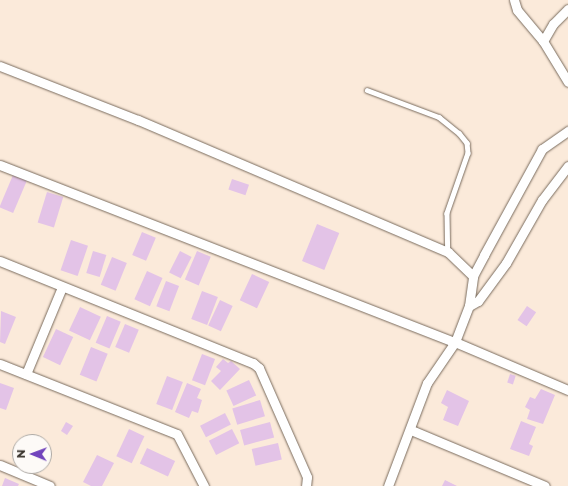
<!DOCTYPE html>
<html>
<head>
<meta charset="utf-8">
<style>
  body { margin:0 }
  #map { position:relative; width:568px; height:486px; overflow:hidden; background:#fbeada; font-family:Montserrat,sans-serif }
  div>[style] { position:absolute }
  [style*='--x'] { left:calc(var(--x)*1px); top:calc(var(--y)*1px); width:calc(var(--w)*1px); rotate:calc(var(--a)*1deg) }
  .building>* { inset:0; background:#e3c3e7; transform-origin:0 0 }
  .roads { filter:drop-shadow(0 0 1px #796b5d) drop-shadow(0 0 1px #796b5d) }
  .service>* { height:4.5px; margin:-2.25px; padding:0 2.25px; transform-origin:2.25px; border-radius:2.25px; background:#fff }
  .minor>* { height:9px; margin:-4.5px; padding:0 4.5px; transform-origin:4.5px; border-radius:4.5px; background:#fff }
  span { translate:-50% -50%; white-space:nowrap; text-align:center; line-height:1.15; -webkit-text-stroke:4px #fdfaf7; paint-order:stroke }
  .north { position:absolute; left:12px; top:434px; width:40px; height:40px; box-sizing:border-box; background:#fdfaf7; border:1px solid #aeaaa5; border-radius:50%; rotate:271deg; font-size:11px; font-weight:700; line-height:16px; text-align:center; color:#37312a }
  .north::after { content:''; display:block; margin:auto; width:14px; height:18px; background:#7144bc; clip-path:polygon(50% 0,100% 100%,50% 72%,0 100%) }
</style>
</head>
<body>
<div id="map">
  <div class="building">
    <div style="left:13px;top:175px;width:15px;height:35px;rotate:23deg"></div>
    <div style="left:232px;top:179px;width:18px;height:11px;rotate:19deg"></div>
    <div style="left:47px;top:192px;width:17px;height:32px;rotate:17deg"></div>
    <div style="left:317px;top:224px;width:24px;height:40px;rotate:22deg"></div>
    <div style="left:142px;top:232px;width:15px;height:25px;rotate:23deg"></div>
    <div style="left:71px;top:240px;width:18px;height:32px;rotate:19deg"></div>
    <div style="left:93px;top:251px;width:14px;height:23px;rotate:17deg"></div>
    <div style="left:180px;top:251px;width:13px;height:24px;rotate:27deg"></div>
    <div style="left:197px;top:251px;width:15px;height:31px;rotate:23deg"></div>
    <div style="left:112px;top:257px;width:16px;height:30px;rotate:22deg"></div>
    <div style="left:147px;top:271px;width:17px;height:31px;rotate:24deg"></div>
    <div style="left:252px;top:274px;width:19px;height:29px;rotate:25deg"></div>
    <div style="left:166px;top:281px;width:14px;height:27px;rotate:21deg"></div>
    <div style="left:202px;top:291px;width:17px;height:30px;rotate:21deg"></div>
    <div style="left:220px;top:300px;width:14px;height:28px;rotate:25deg"></div>
    <div style="left:527px;top:306px;width:11px;height:17px;rotate:34deg"></div>
    <div style="left:80px;top:307px;width:23px;height:26px;rotate:25deg"></div>
    <div style="clip-path:polygon(1px 311px,16px 317px,5px 344px,0 342px)"></div>
    <div style="left:107px;top:316px;width:15px;height:29px;rotate:23deg"></div>
    <div style="left:125px;top:324px;width:15px;height:25px;rotate:23deg"></div>
    <div style="left:56px;top:329px;width:19px;height:31px;rotate:25deg"></div>
    <div style="left:91px;top:347px;width:18px;height:30px;rotate:22deg"></div>
    <div style="left:202px;top:354px;width:14px;height:28px;rotate:21deg"></div>
    <div style="clip-path:polygon(223px 359px,228px 363px,231px 361px,240px 369px,220px 390px,211px 381px,221px 371px,216px 367px)"></div>
    <div style="left:510px;top:374px;width:6px;height:9px;rotate:18deg"></div>
    <div style="left:167px;top:376px;width:17px;height:30px;rotate:21deg"></div>
    <div style="left:249px;top:380px;width:17px;height:25px;rotate:65deg"></div>
    <div style="clip-path:polygon(0 383px,14px 388px,6px 410px,0 408px)"></div>
    <div style="clip-path:polygon(187px 383px,201px 389px,197px 398px,202px 400px,198px 413px,192px 411px,189px 418px,175px 412px)"></div>
    <div style="clip-path:polygon(541px 389px,555px 395px,543px 424px,527px 419px,530px 410px,525px 407px,530px 397px,535px 399px)"></div>
    <div style="clip-path:polygon(447px 390px,469px 401px,458px 426px,443px 420px,448px 407px,441px 403px)"></div>
    <div style="left:260px;top:400px;width:17px;height:29px;rotate:73deg"></div>
    <div style="left:225px;top:413px;width:13px;height:28px;rotate:63deg"></div>
    <div style="clip-path:polygon(521px 421px,536px 427px,529px 444px,533px 446px,529px 456px,510px 449px)"></div>
    <div style="clip-path:polygon(66px 422px,73px 426px,67px 435px,61px 431px)"></div>
    <div style="left:270px;top:422px;width:16px;height:31px;rotate:75deg"></div>
    <div style="left:129px;top:429px;width:17px;height:30px;rotate:25deg"></div>
    <div style="left:232px;top:429px;width:16px;height:26px;rotate:63deg"></div>
    <div style="left:278px;top:443px;width:17px;height:27px;rotate:77deg"></div>
    <div style="left:147px;top:448px;width:31px;height:17px;rotate:25deg"></div>
    <div style="clip-path:polygon(97px 455px,114px 463px,102px 486px,91px 486px,83px 482px)"></div>
    <div style="clip-path:polygon(5px 478px,19px 484px,18px 486px,2px 486px)"></div>
    <div style="clip-path:polygon(445px 480px,457px 486px,442px 486px)"></div>
  </div>
  <div class="roads">
    <div class="service">
      <div style="--x:367;--y:90;--w:77;--a:20.6"></div>
      <div style="--x:439;--y:117;--w:26;--a:39"></div>
      <div style="--x:459;--y:133;--w:13;--a:51"></div>
      <div style="--x:467;--y:143;--w:10;--a:84"></div>
      <div style="--x:468;--y:153;--w:64;--a:109.3"></div>
      <div style="--x:447;--y:213;--w:39;--a:89"></div>
    </div>
    <div class="minor">
      <div style="--x:514;--y:0;--w:10;--a:73"></div>
      <div style="--x:517;--y:10;--w:40;--a:50"></div>
      <div style="--x:568;--y:9;--w:21;--a:135"></div>
      <div style="--x:553;--y:24;--w:20;--a:120"></div>
      <div style="--x:543;--y:41;--w:48;--a:58.6"></div>
      <div style="--x:0;--y:66;--w:148;--a:21.4"></div>
      <div style="--x:138;--y:120;--w:337;--a:23.1"></div>
      <div style="--x:448;--y:252;--w:35;--a:44"></div>
      <div style="--x:0;--y:165;--w:488;--a:21.3"></div>
      <div style="--x:455;--y:342;--w:123;--a:23"></div>
      <div style="--x:0;--y:261;--w:273;--a:22"></div>
      <div style="--x:253;--y:363;--w:8;--a:40"></div>
      <div style="--x:259;--y:368;--w:119;--a:66.2"></div>
      <div style="--x:307;--y:477;--w:9;--a:96"></div>
      <div style="--x:469;--y:306;--w:10;--a:-29"></div>
      <div style="--x:478;--y:301;--w:47;--a:-53.6"></div>
      <div style="--x:506;--y:263;--w:73;--a:-60.3"></div>
      <div style="--x:542;--y:200;--w:43;--a:-52.6"></div>
      <div style="--x:0;--y:364;--w:190;--a:21.6"></div>
      <div style="--x:177;--y:434;--w:59;--a:62.6"></div>
      <div style="--x:26;--y:374;--w:94;--a:-67.5"></div>
      <div style="--x:411;--y:430;--w:145;--a:22.7"></div>
      <div style="--x:0;--y:465;--w:54;--a:22.8"></div>
      <div style="--x:388;--y:486;--w:110;--a:-69.3"></div>
      <div style="--x:427;--y:383;--w:50;--a:-55.7"></div>
      <div style="--x:455;--y:342;--w:39;--a:-69"></div>
      <div style="--x:469;--y:306;--w:30;--a:-82"></div>
      <div style="--x:473;--y:276;--w:24;--a:-62"></div>
      <div style="--x:484;--y:255;--w:121;--a:-61.3"></div>
      <div style="--x:542;--y:149;--w:32;--a:-35"></div>
    </div>
  </div>
  <div class="north">N</div>
</div>
</body>
</html>
